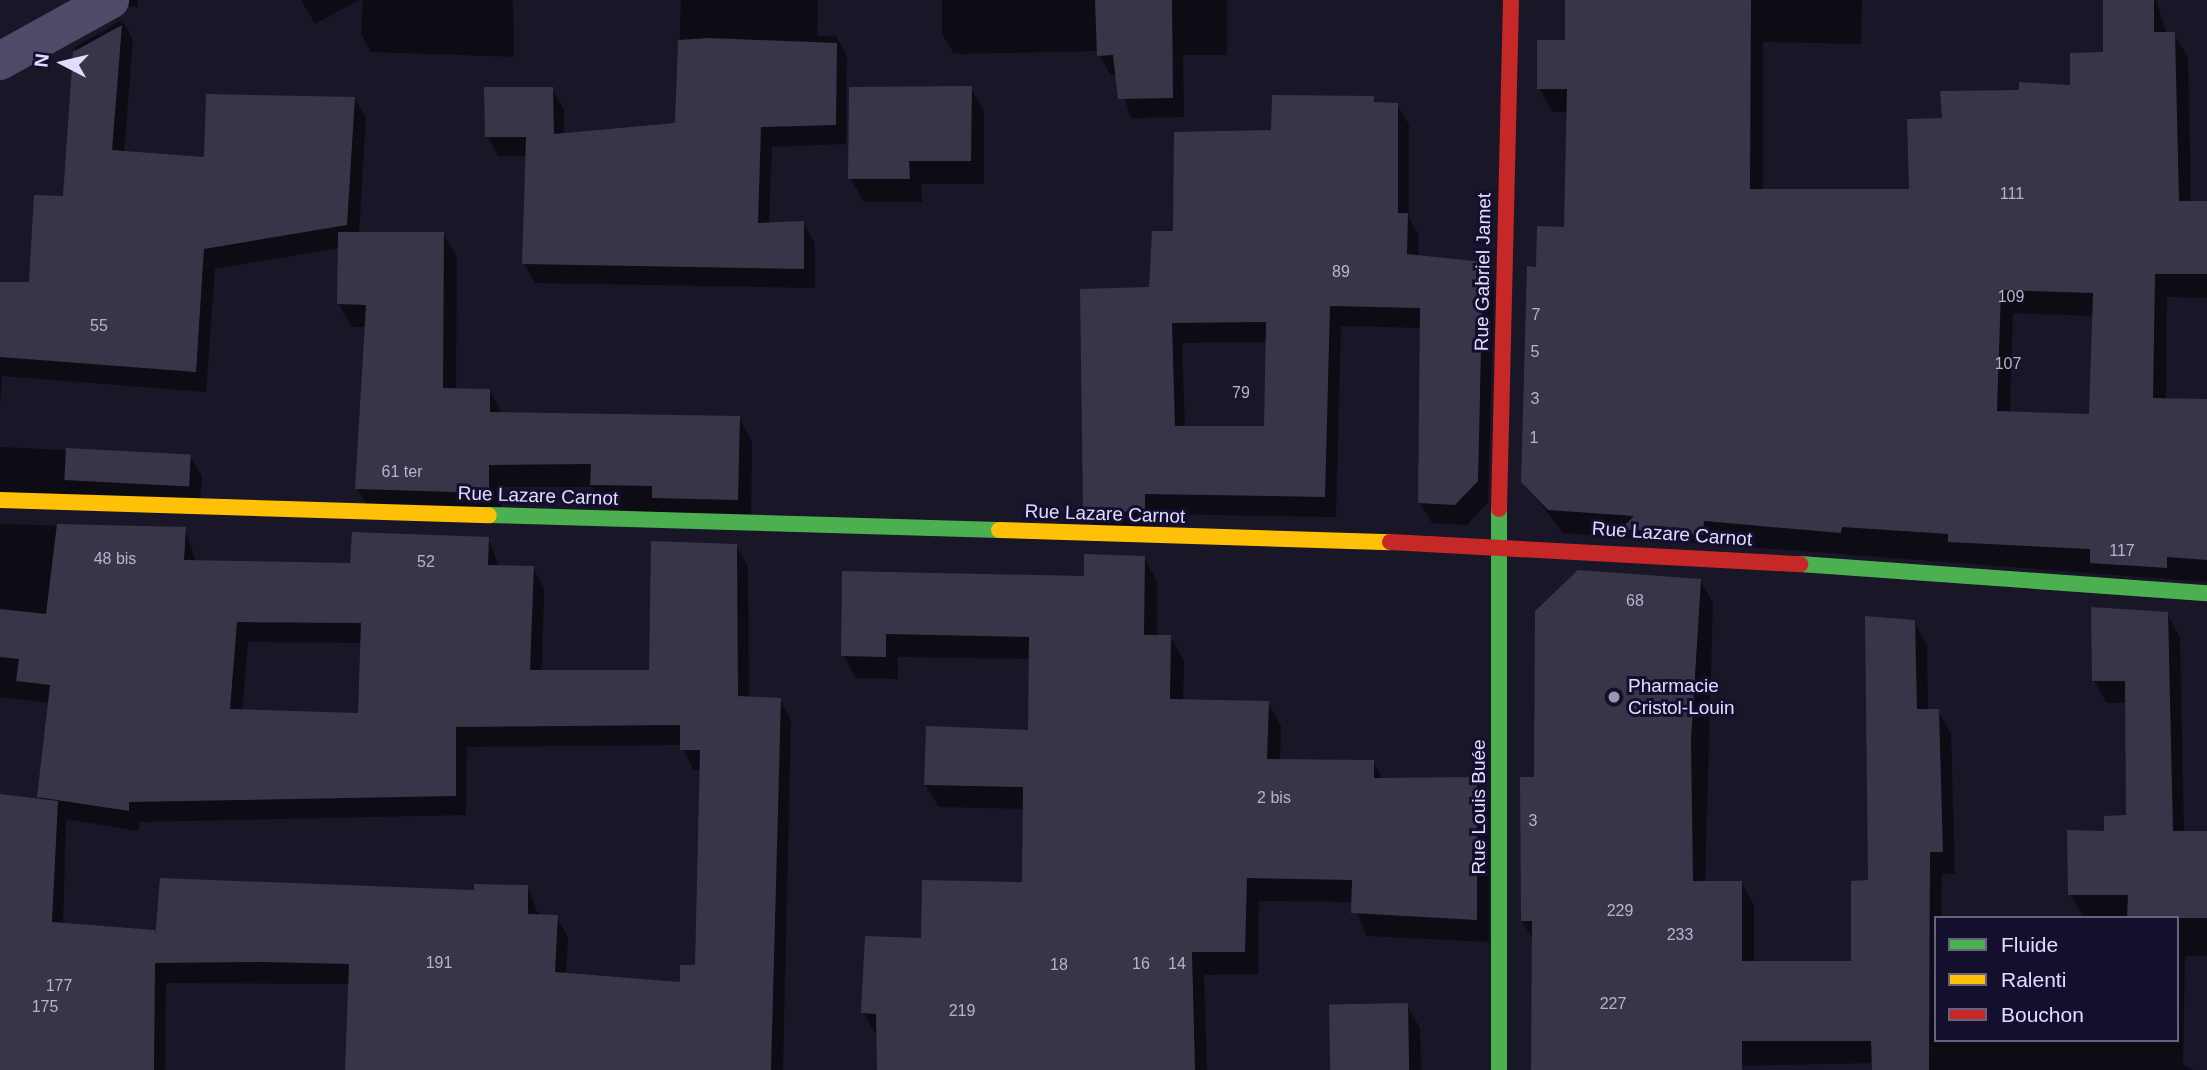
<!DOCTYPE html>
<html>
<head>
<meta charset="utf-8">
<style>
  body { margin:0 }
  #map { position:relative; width:2207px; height:1070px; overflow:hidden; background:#191627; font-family:Helvetica,sans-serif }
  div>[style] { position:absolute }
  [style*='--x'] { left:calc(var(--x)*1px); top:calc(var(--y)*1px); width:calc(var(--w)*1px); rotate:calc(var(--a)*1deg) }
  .shadow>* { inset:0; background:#0007 }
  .building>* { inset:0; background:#393548; transform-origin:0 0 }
  .street>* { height:38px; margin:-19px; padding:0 19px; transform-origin:19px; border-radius:19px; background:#4d4b68 }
  .fast>* { height:16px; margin:-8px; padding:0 8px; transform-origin:8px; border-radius:8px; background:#4caf50 }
  .slow>* { height:16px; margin:-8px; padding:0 8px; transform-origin:8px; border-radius:8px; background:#ffc107 }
  .jam>* { height:16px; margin:-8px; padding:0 8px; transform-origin:8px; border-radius:8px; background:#c62828 }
  .dots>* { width:19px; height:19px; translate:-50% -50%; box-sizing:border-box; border:4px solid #150f2e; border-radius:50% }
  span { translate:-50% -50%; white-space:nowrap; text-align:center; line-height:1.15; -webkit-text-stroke:6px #150f2e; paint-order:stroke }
  .number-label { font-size:16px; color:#b7b2d1 }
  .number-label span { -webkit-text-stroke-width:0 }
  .street-label { font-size:19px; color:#e1dcff }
  .poi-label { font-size:19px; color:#e1dcff }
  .left { translate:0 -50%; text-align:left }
  .legend { position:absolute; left:1934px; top:916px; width:245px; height:126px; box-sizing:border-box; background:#150f2e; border:2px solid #676182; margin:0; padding:9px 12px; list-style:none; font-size:21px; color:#e1dcff }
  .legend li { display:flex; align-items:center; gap:14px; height:35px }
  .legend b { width:35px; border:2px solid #676182 }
  .north { position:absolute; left:28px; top:28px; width:70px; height:70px; -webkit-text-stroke:5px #150f2e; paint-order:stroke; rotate:277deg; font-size:19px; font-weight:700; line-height:28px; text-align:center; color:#e1dcff }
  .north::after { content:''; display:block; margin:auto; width:24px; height:32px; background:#e1dcff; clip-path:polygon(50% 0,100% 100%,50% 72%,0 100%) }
</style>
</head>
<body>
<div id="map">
  <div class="shadow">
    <div style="clip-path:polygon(81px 0,138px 0,138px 7px)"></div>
    <div style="clip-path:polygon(301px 0,359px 0,315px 24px)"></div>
    <div style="clip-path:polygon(363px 0,513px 0,514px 57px,371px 52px,361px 34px)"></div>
    <div style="clip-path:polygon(681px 0,818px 0,817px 36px,836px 36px,847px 56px,846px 144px,772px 147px,769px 225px,803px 223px,815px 243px,815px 288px,535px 283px,524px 263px,527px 156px,498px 156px,487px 136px,552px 89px,564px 109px,564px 135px,677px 125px)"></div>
    <div style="clip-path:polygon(942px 0,1227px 0,1227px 55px,1183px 55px,1184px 117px,1131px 118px,1117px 75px,1110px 75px,1098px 51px,954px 54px,942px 34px)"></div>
    <div style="clip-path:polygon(evenodd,1566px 0,1862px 0,1861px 44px,1763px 42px,1763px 191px,1910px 191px,1944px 120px,2021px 92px,2071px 87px,2105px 54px,2105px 0,2156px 0,2167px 34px,2174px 34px,2188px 57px,2191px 203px,2207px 203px,2207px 298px,2167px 297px,2166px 401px,2207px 404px,2207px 582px,1563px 533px,1523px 481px,1538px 269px,1566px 229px,1568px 112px,1552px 112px,1539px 88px,1566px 42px,1566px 0,2013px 313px,2094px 316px,2091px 416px,2010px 413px,2013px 313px)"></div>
    <div style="clip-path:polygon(122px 20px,133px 40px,124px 153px,206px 159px,354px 98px,366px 118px,359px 234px,443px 234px,457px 257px,456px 390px,489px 390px,503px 414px,739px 418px,752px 441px,751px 523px,605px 508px,593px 487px,502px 487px,501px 515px,370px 511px,357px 488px,366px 327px,352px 327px,339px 304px,340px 248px,215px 269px,206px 392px,2px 376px,0 407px,0 284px,30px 284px,64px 198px,75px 47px)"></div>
    <div style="clip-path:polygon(971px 88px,984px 111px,984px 184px,921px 184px,922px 202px,864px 202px,850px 178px)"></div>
    <div style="clip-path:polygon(evenodd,1373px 97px,1377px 104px,1397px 104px,1409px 125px,1409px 218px,1419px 235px,1418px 257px,1482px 264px,1494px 284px,1488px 502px,1467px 525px,1432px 523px,1420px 503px,1421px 328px,1341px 326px,1336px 517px,1156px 514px,1156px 532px,1097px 531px,1085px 510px,1150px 289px,1175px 233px,1273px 132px,1373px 97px,1268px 342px,1266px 428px,1185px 429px,1182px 343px,1268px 342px)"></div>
    <div style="clip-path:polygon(0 447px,190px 456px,202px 476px,200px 503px,0 504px)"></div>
    <div style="clip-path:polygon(evenodd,0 524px,185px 529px,196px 562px,352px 564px,488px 538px,499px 567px,533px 568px,544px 588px,542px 672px,651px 671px,736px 546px,748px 566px,749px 699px,780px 700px,791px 720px,783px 1070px,346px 1070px,350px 984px,166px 983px,165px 1070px,0 1070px,0 796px,41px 801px,50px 703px,0 697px,0 524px,248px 642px,362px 643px,359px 715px,242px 711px,248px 642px,0 524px,682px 745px,693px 770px,701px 770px,697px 967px,682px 984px,566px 975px,568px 937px,557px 917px,539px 916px,527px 886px,157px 937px,63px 924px,66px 819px,139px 831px,139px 822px,466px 815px,467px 747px,682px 745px)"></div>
    <div style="clip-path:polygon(1144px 558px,1157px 581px,1157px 637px,1170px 637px,1184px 660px,1183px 701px,1268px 703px,1281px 726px,1280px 760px,1373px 762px,1383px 779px,1476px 779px,1489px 802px,1489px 942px,1366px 936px,1353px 902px,1259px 901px,1258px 974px,1204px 975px,1207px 1070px,958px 1070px,955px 1043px,876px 1035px,863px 1012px,923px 940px,1024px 884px,1025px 809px,939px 807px,925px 784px,1030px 732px,1031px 659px,898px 657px,898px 679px,856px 678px,843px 655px,844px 573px,1086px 578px)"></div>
    <div style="clip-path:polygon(1700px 580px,1713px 603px,1705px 883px,1741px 882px,1754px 905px,1754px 962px,1853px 963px,1914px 622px,1927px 645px,1928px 711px,1938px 711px,1951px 734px,1955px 874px,1942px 874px,1941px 918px,1936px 918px,1936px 1040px,2177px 1040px,2177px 918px,2083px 917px,2070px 894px,2106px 833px,2128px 817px,2127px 703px,2107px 703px,2094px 681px,2167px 614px,2180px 637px,2184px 833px,2207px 832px,2207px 956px,2185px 956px,2183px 1064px,2193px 1070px,1877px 1070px,1878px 1063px,1533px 1070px,1533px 940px,1522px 921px,1536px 779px)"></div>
    <div style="clip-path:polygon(1407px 1005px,1420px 1028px,1421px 1070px,1331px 1070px)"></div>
  </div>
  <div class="building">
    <div style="clip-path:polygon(1095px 0,1172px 0,1173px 98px,1118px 99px,1113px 55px,1097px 56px)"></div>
    <div style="clip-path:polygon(evenodd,1565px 0,1751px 0,1750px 189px,1909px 189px,1907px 119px,1942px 118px,1940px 91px,2019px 90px,2019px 82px,2070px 85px,2070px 53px,2103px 52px,2103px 0,2154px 0,2154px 32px,2175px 32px,2179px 201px,2207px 201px,2207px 274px,2155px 274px,2153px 398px,2207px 399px,2207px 560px,2167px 557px,2167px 568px,2090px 563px,2090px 549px,1948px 542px,1948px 534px,1842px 527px,1841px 533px,1704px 521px,1703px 535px,1621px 529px,1634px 516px,1548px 510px,1521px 482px,1527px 266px,1536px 267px,1537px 226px,1564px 227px,1567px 89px,1537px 89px,1537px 40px,1565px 40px,1565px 0,2001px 290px,2093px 293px,2089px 414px,1997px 411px,2001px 290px)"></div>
    <div style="clip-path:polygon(122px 25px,112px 150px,204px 157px,206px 94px,355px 97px,347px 225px,204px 249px,196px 372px,0 357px,0 282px,29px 282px,34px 195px,63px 196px,73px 52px)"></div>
    <div style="clip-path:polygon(710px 38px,837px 43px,836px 125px,761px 127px,758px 223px,804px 221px,804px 269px,522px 264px,526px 137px,485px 137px,484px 87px,553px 87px,554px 134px,675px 123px,678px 40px)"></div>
    <div style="clip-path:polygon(972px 86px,971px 161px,909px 161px,910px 179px,848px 179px,849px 87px)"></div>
    <div style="clip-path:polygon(evenodd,1272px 95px,1374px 96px,1374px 102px,1398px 103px,1398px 213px,1408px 213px,1407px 254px,1483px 262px,1478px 481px,1455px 505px,1418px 503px,1420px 308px,1330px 306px,1325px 497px,1145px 494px,1145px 512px,1083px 511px,1080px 289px,1149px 287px,1152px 231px,1173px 231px,1174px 132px,1271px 130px,1272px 95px,1266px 322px,1264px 426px,1175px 426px,1172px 323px,1266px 322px)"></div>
    <div style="clip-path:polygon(338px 232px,444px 232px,443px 388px,490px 389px,490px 412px,740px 416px,738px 500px,652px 498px,652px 486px,590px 485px,591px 464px,489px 465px,489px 493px,355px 489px,366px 305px,337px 304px)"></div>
    <div style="left:66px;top:448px;width:125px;height:32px;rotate:3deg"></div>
    <div style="clip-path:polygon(evenodd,57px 524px,186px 527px,184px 560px,350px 563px,352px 532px,489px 537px,488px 565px,534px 566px,530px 670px,649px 670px,651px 541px,737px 544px,738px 696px,781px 698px,771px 1070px,345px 1070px,349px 964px,263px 962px,155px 963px,154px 1070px,0 1070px,0 794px,58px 801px,52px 922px,155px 930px,155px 939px,160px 878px,474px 890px,474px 884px,528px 885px,528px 914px,558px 915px,555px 972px,680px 982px,680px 965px,695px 965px,700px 750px,680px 750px,680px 725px,456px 727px,456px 796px,129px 802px,129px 811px,37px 797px,50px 685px,16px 681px,19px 659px,0 657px,0 609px,46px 614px,57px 524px,237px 622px,361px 623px,358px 713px,230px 709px,237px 622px)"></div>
    <div style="clip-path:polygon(1084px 554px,1145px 556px,1144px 635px,1171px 635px,1170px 699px,1269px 701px,1267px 759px,1374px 760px,1374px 778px,1477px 777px,1477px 920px,1351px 913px,1352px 880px,1247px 878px,1245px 952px,1192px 952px,1195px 1070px,877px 1070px,876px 1014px,861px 1013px,865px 936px,921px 938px,922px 880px,1022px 882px,1023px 787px,924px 785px,926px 726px,1028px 730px,1029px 637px,886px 634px,886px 657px,841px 656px,842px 571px,1084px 576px)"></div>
    <div style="clip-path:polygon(1578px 570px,1701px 579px,1691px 740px,1693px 881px,1742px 881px,1742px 961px,1851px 961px,1851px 881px,1868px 880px,1865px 616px,1915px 620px,1917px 709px,1939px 709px,1943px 852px,1930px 852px,1929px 1070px,1872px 1070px,1871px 1041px,1742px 1041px,1742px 1070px,1531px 1070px,1532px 921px,1521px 921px,1520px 777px,1534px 777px,1535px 611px)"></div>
    <div style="clip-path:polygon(2091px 607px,2168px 612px,2173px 831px,2207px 831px,2207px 918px,2127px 918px,2128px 895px,2068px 895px,2067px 830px,2104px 831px,2104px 816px,2126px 815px,2125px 681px,2092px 681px)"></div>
    <div style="left:1408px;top:1003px;width:67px;height:79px;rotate:89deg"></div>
  </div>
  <div class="street">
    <div style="--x:0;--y:61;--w:126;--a:-29"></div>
  </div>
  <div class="fast">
    <div style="--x:1499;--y:509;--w:561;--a:90"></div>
    <div style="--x:489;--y:515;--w:510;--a:1.68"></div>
    <div style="--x:1800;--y:564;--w:408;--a:4.1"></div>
  </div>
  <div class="slow">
    <div style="--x:0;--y:500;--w:489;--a:1.8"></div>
    <div style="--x:999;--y:530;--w:391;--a:1.8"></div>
  </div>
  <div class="jam">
    <div style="--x:1499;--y:509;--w:509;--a:-88.65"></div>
    <div style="--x:1390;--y:542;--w:411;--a:3.1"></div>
  </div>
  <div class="dots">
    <div style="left:1614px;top:697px;background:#9b97b3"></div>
  </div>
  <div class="number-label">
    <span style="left:2012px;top:194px">111</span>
    <span style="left:1341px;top:272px">89</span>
    <span style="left:2011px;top:297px">109</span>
    <span style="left:1536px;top:315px">7</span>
    <span style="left:99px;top:326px">55</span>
    <span style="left:1535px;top:352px">5</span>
    <span style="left:2008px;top:364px">107</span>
    <span style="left:1241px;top:393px">79</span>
    <span style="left:1535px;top:399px">3</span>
    <span style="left:1534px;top:438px">1</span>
    <span style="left:402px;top:472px">61 ter</span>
    <span style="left:2122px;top:551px">117</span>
    <span style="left:115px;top:559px">48 bis</span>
    <span style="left:426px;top:562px">52</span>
    <span style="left:1635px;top:601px">68</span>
    <span style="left:1274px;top:798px">2 bis</span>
    <span style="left:1533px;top:821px">3</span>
    <span style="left:1620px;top:911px">229</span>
    <span style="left:1680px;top:935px">233</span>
    <span style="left:439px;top:963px">191</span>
    <span style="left:1141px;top:964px">16</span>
    <span style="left:1177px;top:964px">14</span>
    <span style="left:1059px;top:965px">18</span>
    <span style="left:59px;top:986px">177</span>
    <span style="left:1613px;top:1004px">227</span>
    <span style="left:45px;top:1007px">175</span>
    <span style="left:962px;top:1011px">219</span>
  </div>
  <div class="street-label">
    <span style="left:1483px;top:272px;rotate:-89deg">Rue Gabriel Jamet</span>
    <span style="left:538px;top:496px;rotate:2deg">Rue Lazare Carnot</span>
    <span style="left:1105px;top:514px;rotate:2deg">Rue Lazare Carnot</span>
    <span style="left:1672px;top:534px;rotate:4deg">Rue Lazare Carnot</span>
    <span style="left:1479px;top:807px;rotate:-90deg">Rue Louis Buée</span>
  </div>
  <div class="poi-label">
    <span class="left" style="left:1628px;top:697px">Pharmacie<br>Cristol-Louin</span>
  </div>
  <ul class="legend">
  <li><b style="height:9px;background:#4caf50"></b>Fluide</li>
  <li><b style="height:9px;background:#ffc107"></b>Ralenti</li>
  <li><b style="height:9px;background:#c62828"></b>Bouchon</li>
  </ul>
  <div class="north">N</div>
</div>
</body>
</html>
